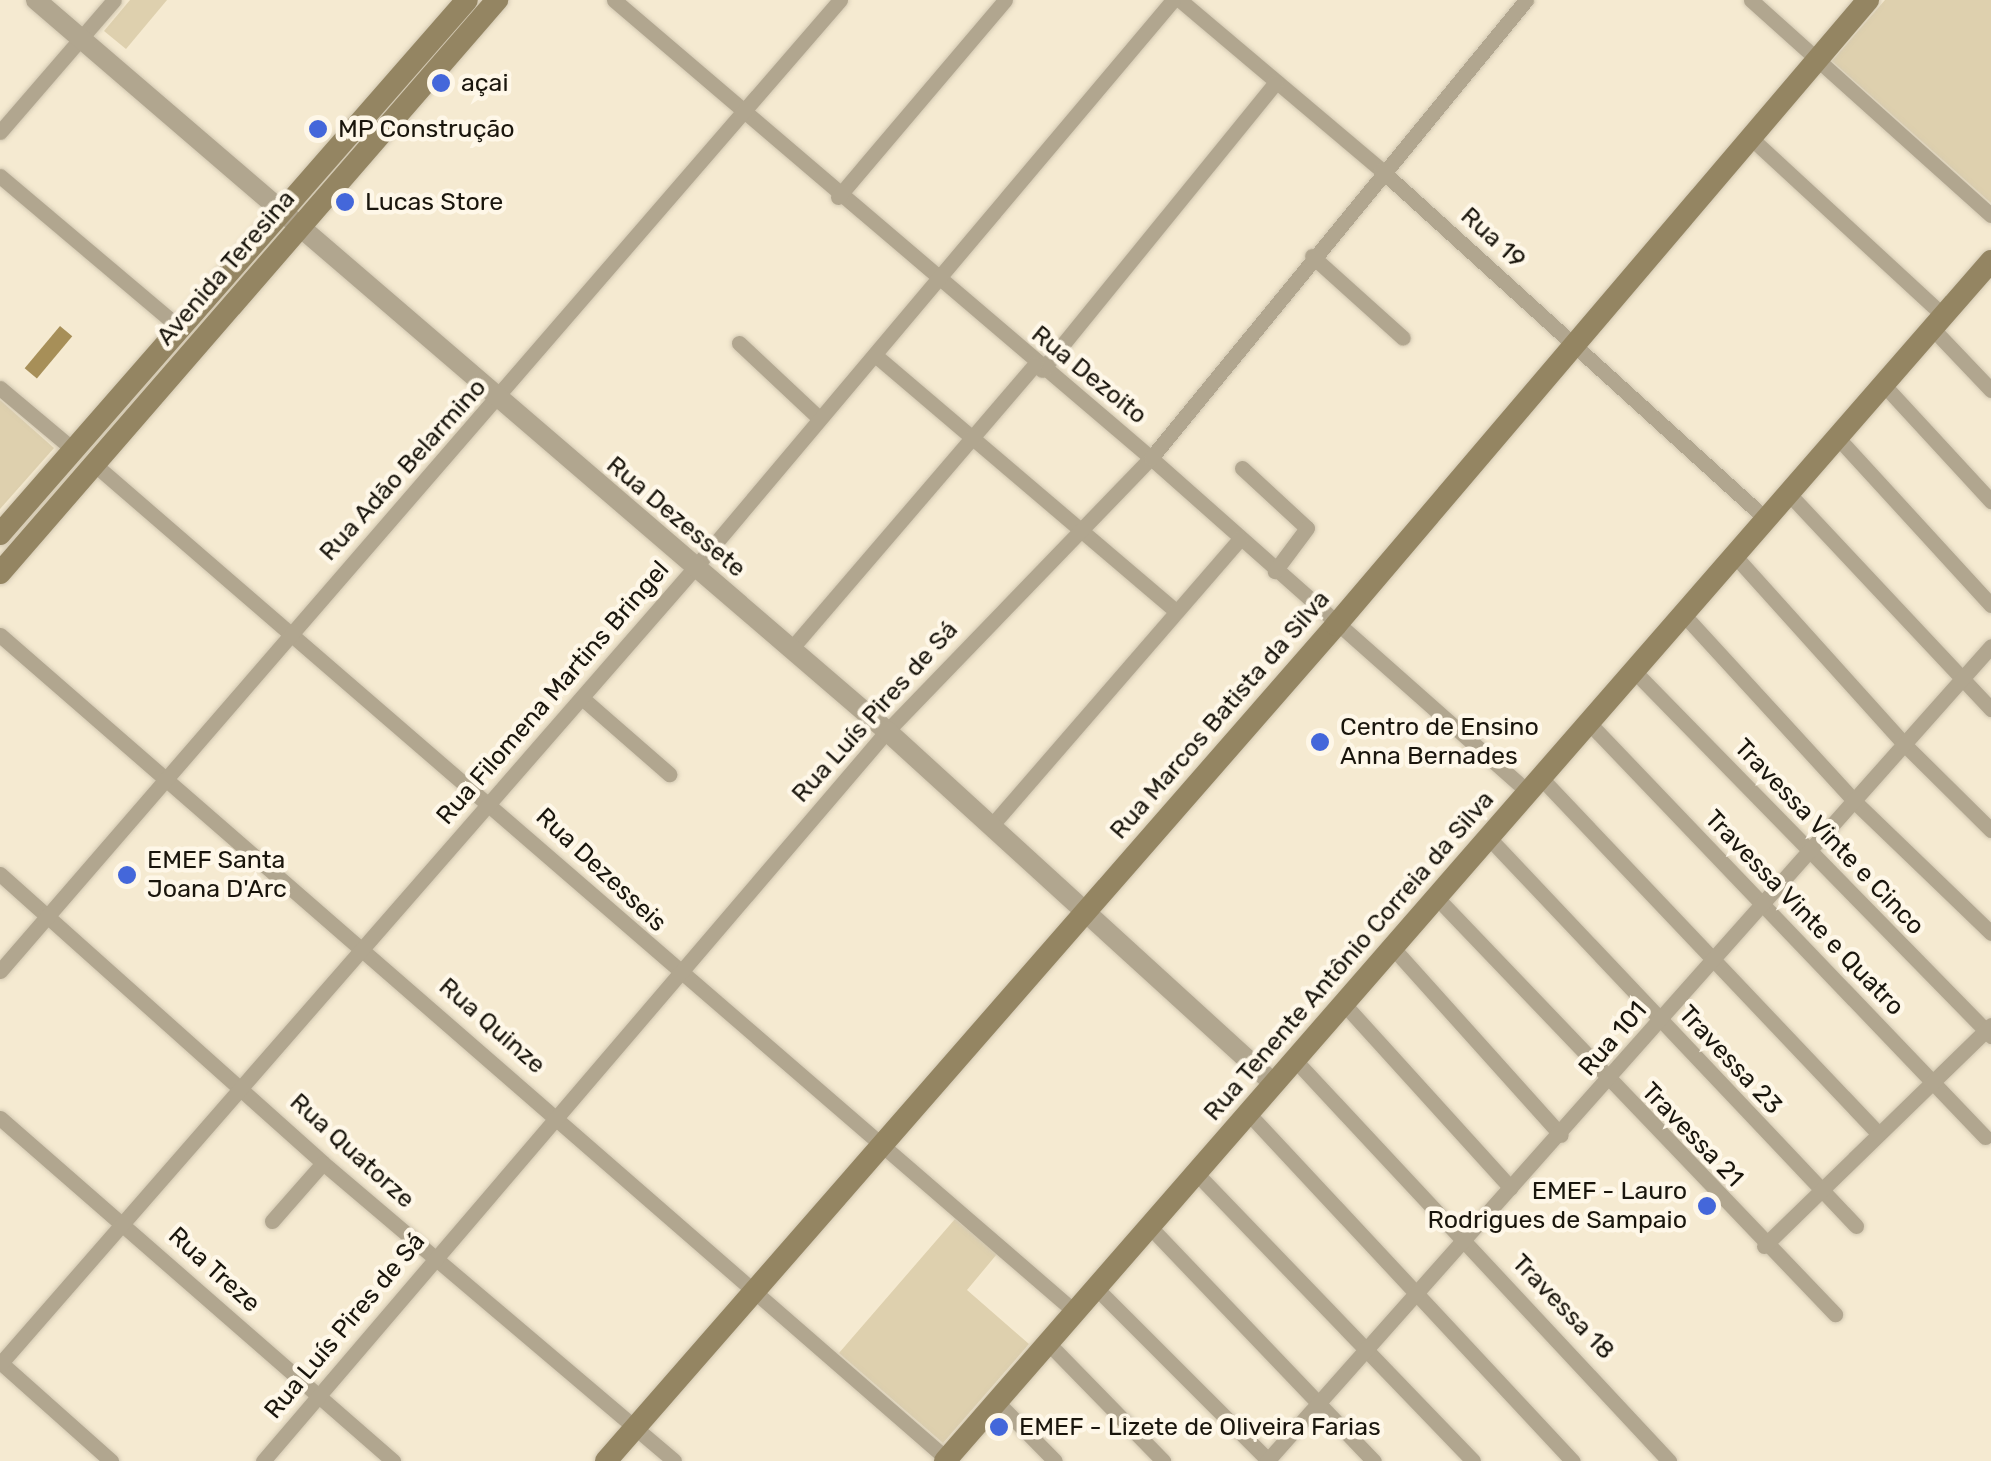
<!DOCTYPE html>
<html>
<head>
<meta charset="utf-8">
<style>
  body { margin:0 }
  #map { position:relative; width:1991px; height:1461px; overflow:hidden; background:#f5ead1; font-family:Rubik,sans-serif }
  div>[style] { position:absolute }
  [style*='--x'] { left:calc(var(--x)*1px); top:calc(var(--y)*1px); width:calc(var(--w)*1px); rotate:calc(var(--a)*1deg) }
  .green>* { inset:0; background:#ded0ae }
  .water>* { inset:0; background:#a78f58; transform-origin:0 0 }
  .roads { filter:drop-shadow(0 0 2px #d2c8b2) drop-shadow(0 0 2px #d2c8b2) }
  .minor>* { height:15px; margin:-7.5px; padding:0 7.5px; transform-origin:7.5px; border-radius:7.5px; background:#b1a68f }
  .tertiary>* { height:20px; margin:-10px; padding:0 10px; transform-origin:10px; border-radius:10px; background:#b1a68f }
  .secondary>* { height:22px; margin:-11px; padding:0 11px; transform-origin:11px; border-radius:11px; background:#948562 }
  .dots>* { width:28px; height:28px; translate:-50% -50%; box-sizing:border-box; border:5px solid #fef7e8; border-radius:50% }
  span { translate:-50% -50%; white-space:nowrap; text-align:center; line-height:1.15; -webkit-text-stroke:9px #fef7e8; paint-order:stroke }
  .poi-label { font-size:25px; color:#1a160d }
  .left { translate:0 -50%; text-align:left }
  .right { translate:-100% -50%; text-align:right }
  .street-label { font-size:25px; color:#1a160d }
</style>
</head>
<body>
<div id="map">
  <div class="green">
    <div style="clip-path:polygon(130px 0,167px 0,126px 49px,104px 31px)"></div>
    <div style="clip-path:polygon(1885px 0,1991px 0,1991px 203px,1832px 61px)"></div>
    <div style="clip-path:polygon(0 400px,54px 448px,0 509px)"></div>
    <div style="clip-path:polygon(955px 1219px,997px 1254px,967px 1290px,1029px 1344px,943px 1443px,839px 1353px)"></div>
  </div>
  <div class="water">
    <div style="left:60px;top:326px;width:16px;height:55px;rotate:40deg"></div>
  </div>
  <div class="roads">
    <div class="minor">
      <div style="--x:614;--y:0;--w:706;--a:40.46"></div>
      <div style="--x:1151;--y:458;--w:504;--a:41.54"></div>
      <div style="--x:1180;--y:0;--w:263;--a:40.2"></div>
      <div style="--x:1381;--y:170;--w:520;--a:42.19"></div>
      <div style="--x:1751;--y:0;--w:322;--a:41.9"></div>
      <div style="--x:0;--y:132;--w:174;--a:-49.2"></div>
      <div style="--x:1752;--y:139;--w:260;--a:42.7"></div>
      <div style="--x:0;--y:176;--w:237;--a:40.2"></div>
      <div style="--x:838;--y:197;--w:258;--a:-49.7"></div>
      <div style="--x:1312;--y:256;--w:122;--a:42"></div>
      <div style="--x:1931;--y:327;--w:87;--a:46.4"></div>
      <div style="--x:739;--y:343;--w:110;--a:43.2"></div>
      <div style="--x:875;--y:355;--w:395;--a:40.4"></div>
      <div style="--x:1042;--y:370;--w:371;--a:-50.9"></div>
      <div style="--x:1882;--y:383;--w:161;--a:47.3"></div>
      <div style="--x:0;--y:388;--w:97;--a:40"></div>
      <div style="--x:1837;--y:437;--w:228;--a:47.5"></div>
      <div style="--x:94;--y:464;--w:1297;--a:40.84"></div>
      <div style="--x:1242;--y:468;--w:88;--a:42.7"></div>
      <div style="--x:1307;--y:528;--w:54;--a:126.7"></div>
      <div style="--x:1790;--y:495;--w:294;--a:46.8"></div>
      <div style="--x:1734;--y:555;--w:256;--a:48"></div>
      <div style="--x:1905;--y:745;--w:121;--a:44.7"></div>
      <div style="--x:1683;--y:614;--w:255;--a:47.5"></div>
      <div style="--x:1855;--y:802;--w:189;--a:43.9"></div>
      <div style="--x:0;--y:635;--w:1255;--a:41.03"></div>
      <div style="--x:791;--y:649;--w:375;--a:-49.4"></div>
      <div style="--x:1634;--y:671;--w:511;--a:45.63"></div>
      <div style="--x:582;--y:698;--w:116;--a:41.1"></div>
      <div style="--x:1589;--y:723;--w:573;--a:46.27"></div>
      <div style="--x:1541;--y:778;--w:488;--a:46.5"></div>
      <div style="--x:992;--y:825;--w:379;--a:-49.1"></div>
      <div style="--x:1489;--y:838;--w:534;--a:46.59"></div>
      <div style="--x:0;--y:874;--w:433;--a:41.8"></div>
      <div style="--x:323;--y:1163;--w:460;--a:40.3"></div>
      <div style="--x:1437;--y:898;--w:576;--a:46.27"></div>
      <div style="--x:1393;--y:948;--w:251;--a:48.1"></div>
      <div style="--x:0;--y:971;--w:1284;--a:-49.14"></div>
      <div style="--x:1344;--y:1004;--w:248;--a:47.8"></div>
      <div style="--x:1294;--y:1059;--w:550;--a:46.99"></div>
      <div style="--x:1248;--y:1113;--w:476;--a:47"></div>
      <div style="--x:0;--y:1118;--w:522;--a:41.11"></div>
      <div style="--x:1197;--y:1174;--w:398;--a:46.1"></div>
      <div style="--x:272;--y:1221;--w:77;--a:-48.7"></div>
      <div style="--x:1150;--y:1227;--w:324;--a:46.3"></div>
      <div style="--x:1764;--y:1246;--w:317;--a:-44.2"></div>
      <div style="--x:1097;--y:1289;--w:243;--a:45"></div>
      <div style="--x:1048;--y:1343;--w:165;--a:45.7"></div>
      <div style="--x:0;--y:1362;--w:149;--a:41.7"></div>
      <div style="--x:0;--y:1364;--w:1060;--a:-48.9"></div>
      <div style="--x:697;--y:565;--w:739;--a:-49.89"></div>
      <div style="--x:998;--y:1403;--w:81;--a:45.5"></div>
      <div style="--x:263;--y:1461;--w:960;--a:-49.48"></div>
      <div style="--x:887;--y:731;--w:380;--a:-46"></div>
      <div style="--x:1151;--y:458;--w:592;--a:-50.69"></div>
      <div style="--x:1267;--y:1461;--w:1090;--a:-48.38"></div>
    </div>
    <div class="tertiary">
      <div style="--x:36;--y:0;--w:1122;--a:40.66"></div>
      <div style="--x:887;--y:731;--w:522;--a:42.36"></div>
    </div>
    <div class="secondary">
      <div style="--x:0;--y:534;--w:709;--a:-48.83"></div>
      <div style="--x:0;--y:573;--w:759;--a:-49.06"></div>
      <div style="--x:606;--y:1461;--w:1110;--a:-48.87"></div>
      <div style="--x:1336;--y:625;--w:821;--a:-49.6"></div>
      <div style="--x:945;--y:1461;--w:1592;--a:-48.92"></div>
    </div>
  </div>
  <div class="dots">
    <div style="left:441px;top:83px;background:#4467da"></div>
    <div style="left:318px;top:129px;background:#4467da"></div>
    <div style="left:345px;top:202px;background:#4467da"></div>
    <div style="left:1320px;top:742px;background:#4467da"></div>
    <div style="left:127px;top:875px;background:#4467da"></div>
    <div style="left:1707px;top:1206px;background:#4467da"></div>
    <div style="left:999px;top:1427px;background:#4467da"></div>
  </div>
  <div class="poi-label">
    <span class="left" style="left:461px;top:83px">açai</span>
    <span class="left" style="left:338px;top:129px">MP Construção</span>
    <span class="left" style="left:365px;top:202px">Lucas Store</span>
    <span class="left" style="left:1340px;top:742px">Centro de Ensino<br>Anna Bernades</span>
    <span class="left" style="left:147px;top:875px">EMEF Santa<br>Joana D'Arc</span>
    <span class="right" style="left:1687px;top:1206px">EMEF - Lauro<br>Rodrigues de Sampaio</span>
    <span class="left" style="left:1019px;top:1427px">EMEF - Lizete de Oliveira Farias</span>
  </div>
  <div class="street-label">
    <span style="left:1493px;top:238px;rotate:42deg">Rua 19</span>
    <span style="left:226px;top:268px;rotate:-49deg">Avenida Teresina</span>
    <span style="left:1089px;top:375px;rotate:39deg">Rua Dezoito</span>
    <span style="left:403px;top:470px;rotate:-48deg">Rua Adão Belarmino</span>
    <span style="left:676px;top:517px;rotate:40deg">Rua Dezessete</span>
    <span style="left:553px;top:693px;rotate:-49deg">Rua Filomena Martins Bringel</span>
    <span style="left:875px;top:712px;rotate:-48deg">Rua Luís Pires de Sá</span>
    <span style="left:1220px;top:715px;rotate:-49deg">Rua Marcos Batista da Silva</span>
    <span style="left:1829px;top:837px;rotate:46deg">Travessa Vinte e Cinco</span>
    <span style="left:601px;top:870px;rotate:43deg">Rua Dezesseis</span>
    <span style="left:1804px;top:913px;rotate:46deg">Travessa Vinte e Quatro</span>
    <span style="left:1349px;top:956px;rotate:-49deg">Rua Tenente Antônio Correia da Silva</span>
    <span style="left:492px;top:1026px;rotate:41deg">Rua Quinze</span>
    <span style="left:1613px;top:1039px;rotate:-49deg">Rua 101</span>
    <span style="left:1730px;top:1060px;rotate:47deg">Travessa 23</span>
    <span style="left:1692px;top:1135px;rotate:46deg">Travessa 21</span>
    <span style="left:352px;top:1151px;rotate:42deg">Rua Quatorze</span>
    <span style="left:214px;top:1270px;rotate:42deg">Rua Treze</span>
    <span style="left:1563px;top:1307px;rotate:46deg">Travessa 18</span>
    <span style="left:345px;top:1326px;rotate:-50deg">Rua Luís Pires de Sá</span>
  </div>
</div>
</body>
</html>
